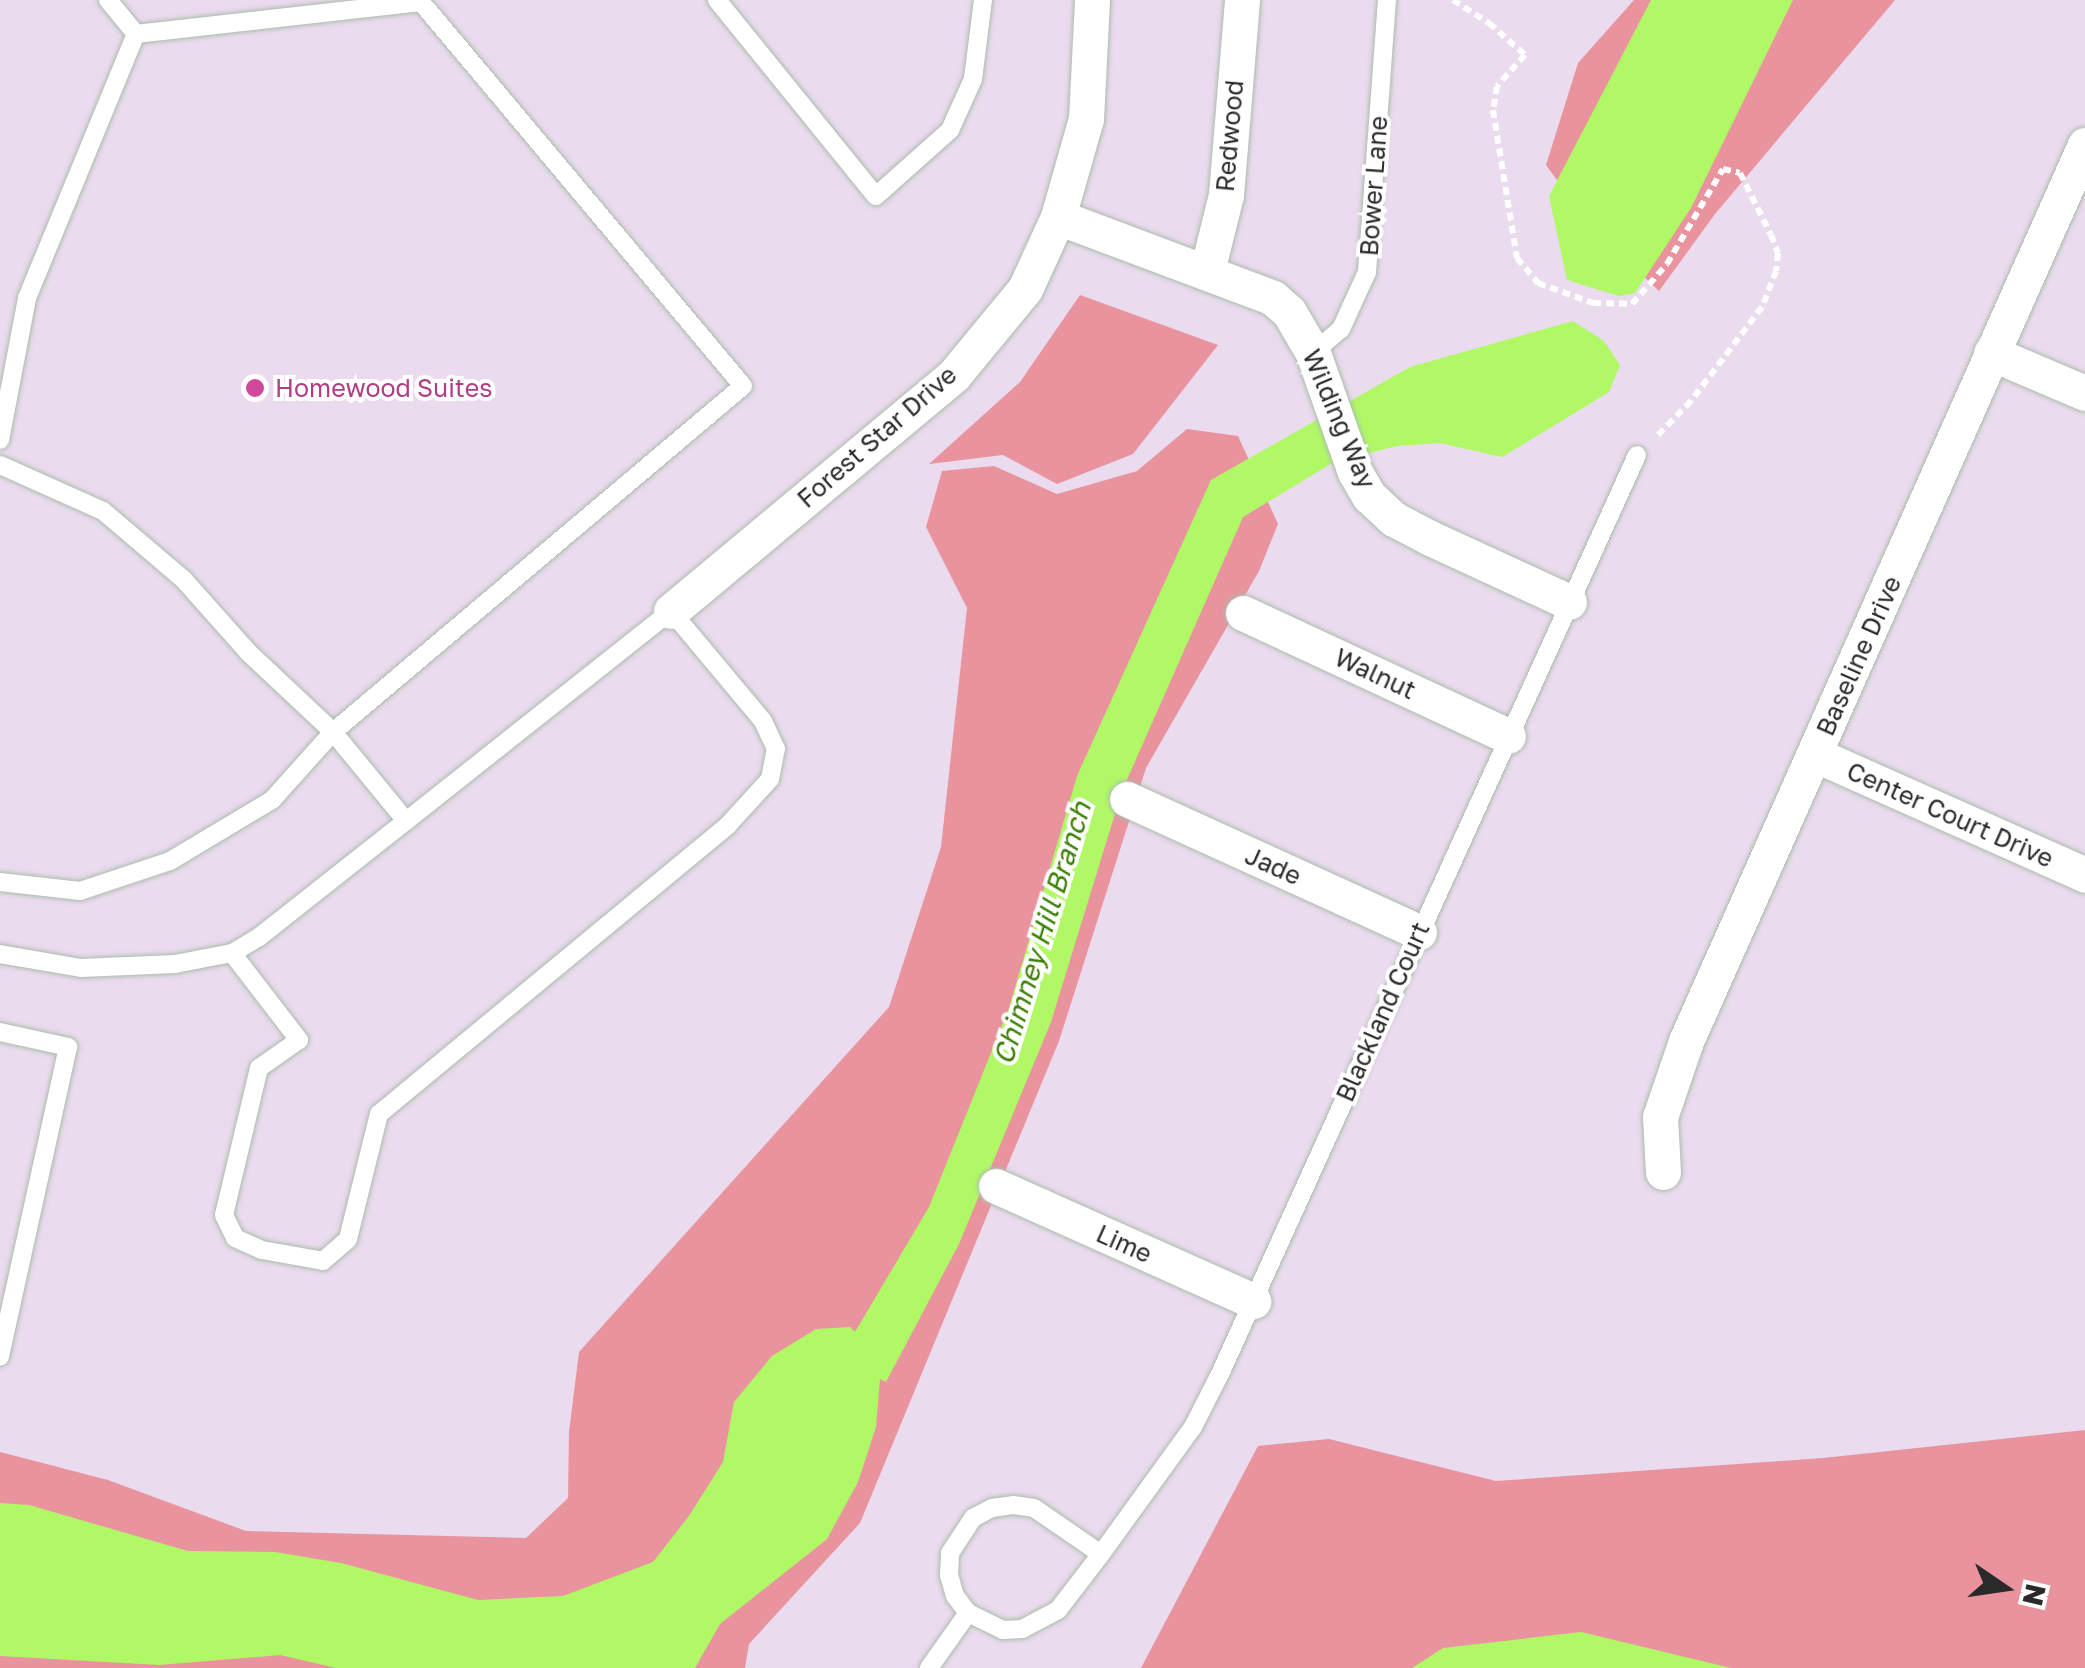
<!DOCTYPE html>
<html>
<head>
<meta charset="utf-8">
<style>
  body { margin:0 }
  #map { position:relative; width:2085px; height:1668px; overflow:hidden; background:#eadbee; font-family:"Golos Text",sans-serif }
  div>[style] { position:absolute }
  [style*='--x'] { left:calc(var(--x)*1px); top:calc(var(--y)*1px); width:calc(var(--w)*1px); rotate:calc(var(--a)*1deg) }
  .green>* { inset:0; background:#e9939e }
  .water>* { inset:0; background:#b1f866 }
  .path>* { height:6px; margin-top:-3px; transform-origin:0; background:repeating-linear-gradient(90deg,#fff 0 8px,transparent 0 13px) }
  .roads { filter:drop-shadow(0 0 2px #abbcac) drop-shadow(0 0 2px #abbcac) }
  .lane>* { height:18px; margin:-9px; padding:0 9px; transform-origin:9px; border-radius:9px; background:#fff }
  .street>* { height:35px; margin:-17.5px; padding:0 17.5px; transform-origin:17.5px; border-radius:17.5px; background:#fff }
  .dots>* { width:28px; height:28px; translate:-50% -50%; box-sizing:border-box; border:5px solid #fff; border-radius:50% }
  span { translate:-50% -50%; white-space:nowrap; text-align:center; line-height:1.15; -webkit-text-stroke:8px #fff; paint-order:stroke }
  .street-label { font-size:25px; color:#2a2a2a }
  .hotel-label { font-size:25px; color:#b23c85 }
  .left { translate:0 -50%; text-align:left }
  .water-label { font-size:28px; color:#3c8106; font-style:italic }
  .north { position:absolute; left:1955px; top:1538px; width:100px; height:100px; -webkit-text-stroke:8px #fff; paint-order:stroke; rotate:103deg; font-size:28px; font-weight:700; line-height:40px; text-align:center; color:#2a2a2a }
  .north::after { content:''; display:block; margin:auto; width:35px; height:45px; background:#2a2a2a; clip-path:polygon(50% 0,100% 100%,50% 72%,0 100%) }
</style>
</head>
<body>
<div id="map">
  <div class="green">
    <div style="clip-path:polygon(1634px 0,1895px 0,1715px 214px,1659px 291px,1591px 226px,1546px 165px,1578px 63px)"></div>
    <div style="clip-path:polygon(1080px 295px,1218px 345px,1133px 454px,1057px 484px,1003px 455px,929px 464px,1020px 382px)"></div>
    <div style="clip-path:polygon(1187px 429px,1238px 436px,1278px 524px,1259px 571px,1146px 768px,1059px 1041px,860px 1523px,749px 1644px,745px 1668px,0 1668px,0 1452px,108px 1480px,246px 1531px,526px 1538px,568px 1498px,569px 1432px,579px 1352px,889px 1007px,941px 847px,967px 608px,926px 527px,942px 471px,994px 466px,1057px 494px,1137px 471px)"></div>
    <div style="clip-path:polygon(2085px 1430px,2085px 1668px,1141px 1668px,1258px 1446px,1329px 1439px,1496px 1481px,1823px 1458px)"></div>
  </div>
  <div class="water">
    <div style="clip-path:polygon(1651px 0,1793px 0,1691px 208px,1635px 293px,1619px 296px,1567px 280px,1549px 196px)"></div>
    <div style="clip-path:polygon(1573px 321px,1604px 341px,1620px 365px,1609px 392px,1502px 457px,1440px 443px,1397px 446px,1334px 462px,1243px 517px,1122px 791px,1051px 1022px,959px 1244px,886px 1382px,880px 1379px,876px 1427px,858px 1482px,827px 1539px,720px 1624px,695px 1668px,336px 1668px,280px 1655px,159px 1665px,0 1656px,0 1503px,29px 1505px,188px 1551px,275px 1552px,341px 1563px,478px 1600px,563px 1596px,653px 1562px,689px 1516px,723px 1462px,734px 1402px,772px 1356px,816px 1329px,850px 1327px,855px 1332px,929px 1207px,1009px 1008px,1077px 776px,1211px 480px,1410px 367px)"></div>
    <div style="clip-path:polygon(1581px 1632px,1731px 1668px,1412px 1668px,1443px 1648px)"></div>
  </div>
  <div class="path">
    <div style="--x:1453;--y:0;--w:43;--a:32.6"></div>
    <div style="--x:1489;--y:23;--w:48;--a:41.6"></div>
    <div style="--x:1525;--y:55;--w:42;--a:132.1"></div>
    <div style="--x:1497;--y:86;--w:24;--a:99"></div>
    <div style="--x:1493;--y:110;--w:150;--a:80.8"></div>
    <div style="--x:1517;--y:258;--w:33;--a:50"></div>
    <div style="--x:1538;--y:283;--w:59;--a:20"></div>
    <div style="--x:1593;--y:303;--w:39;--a:1"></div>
    <div style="--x:1632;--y:304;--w:53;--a:-48.8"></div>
    <div style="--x:1667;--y:264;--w:110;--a:-59.5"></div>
    <div style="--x:1723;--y:169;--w:17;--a:13"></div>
    <div style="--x:1740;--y:173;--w:69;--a:63.4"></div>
    <div style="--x:1771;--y:235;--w:19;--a:69"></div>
    <div style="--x:1778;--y:253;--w:18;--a:96"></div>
    <div style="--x:1776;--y:271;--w:39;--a:111"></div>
    <div style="--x:1762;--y:307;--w:118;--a:127.1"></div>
    <div style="--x:1691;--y:401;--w:50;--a:134.2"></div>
  </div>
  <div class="roads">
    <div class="lane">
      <div style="--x:717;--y:0;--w:252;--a:51"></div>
      <div style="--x:876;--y:196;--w:99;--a:-41.7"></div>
      <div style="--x:950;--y:130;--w:56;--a:-65.7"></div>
      <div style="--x:973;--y:79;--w:80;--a:-82.8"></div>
      <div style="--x:1313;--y:353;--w:37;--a:-41"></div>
      <div style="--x:1341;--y:329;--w:63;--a:-65.5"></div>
      <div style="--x:1367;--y:272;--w:273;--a:-85.8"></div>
      <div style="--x:0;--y:440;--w:145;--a:-79.2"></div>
      <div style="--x:27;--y:298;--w:286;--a:-67.6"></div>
      <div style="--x:136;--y:34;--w:44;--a:-129.5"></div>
      <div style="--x:0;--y:465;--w:113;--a:24.1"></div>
      <div style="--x:103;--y:511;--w:106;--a:40.4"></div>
      <div style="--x:184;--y:580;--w:98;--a:48.3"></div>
      <div style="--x:249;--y:653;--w:115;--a:43.2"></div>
      <div style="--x:333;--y:732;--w:536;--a:-40.16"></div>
      <div style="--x:743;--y:386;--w:501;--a:-129.98"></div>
      <div style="--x:421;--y:2;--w:287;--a:173.6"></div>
      <div style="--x:0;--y:882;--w:81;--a:6.4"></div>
      <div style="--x:80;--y:891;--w:95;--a:-18.4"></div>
      <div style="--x:170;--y:861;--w:119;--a:-30.9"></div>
      <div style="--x:272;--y:800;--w:91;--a:-48.1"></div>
      <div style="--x:333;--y:732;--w:115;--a:50.6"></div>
      <div style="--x:406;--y:821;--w:187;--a:141.7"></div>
      <div style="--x:259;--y:937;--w:31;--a:149"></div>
      <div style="--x:232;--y:953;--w:58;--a:169.1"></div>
      <div style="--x:175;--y:964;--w:94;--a:177.6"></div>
      <div style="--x:81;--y:968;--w:82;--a:-170.2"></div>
      <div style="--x:232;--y:953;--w:110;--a:52.4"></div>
      <div style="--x:299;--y:1040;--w:49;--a:145"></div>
      <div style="--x:259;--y:1068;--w:151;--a:103.4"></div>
      <div style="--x:224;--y:1215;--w:25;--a:64"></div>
      <div style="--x:235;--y:1238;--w:30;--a:24"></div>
      <div style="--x:262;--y:1250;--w:62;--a:10.2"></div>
      <div style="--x:323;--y:1261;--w:33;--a:-41"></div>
      <div style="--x:348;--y:1239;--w:129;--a:-76.1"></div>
      <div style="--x:379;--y:1114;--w:453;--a:-39.6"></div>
      <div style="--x:728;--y:825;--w:62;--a:-47.6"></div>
      <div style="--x:770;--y:779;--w:31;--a:-79"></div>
      <div style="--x:776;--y:749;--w:31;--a:-115"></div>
      <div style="--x:763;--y:721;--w:143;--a:-129.9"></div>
      <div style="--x:671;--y:611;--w:338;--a:141.6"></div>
      <div style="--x:0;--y:1032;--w:70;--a:12.4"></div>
      <div style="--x:68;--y:1047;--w:317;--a:102.4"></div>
      <div style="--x:1013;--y:1505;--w:21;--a:8"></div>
      <div style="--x:1034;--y:1508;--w:81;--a:34.5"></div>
      <div style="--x:1101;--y:1554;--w:71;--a:127.5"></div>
      <div style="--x:1058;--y:1610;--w:40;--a:152"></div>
      <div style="--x:1023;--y:1629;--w:20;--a:177"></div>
      <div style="--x:1003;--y:1630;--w:39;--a:-154"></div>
      <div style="--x:968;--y:1613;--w:21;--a:-127"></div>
      <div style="--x:955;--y:1596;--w:22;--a:-106"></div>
      <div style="--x:949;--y:1575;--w:22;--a:-87"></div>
      <div style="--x:950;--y:1553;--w:42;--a:-56.7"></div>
      <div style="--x:973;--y:1518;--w:21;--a:-28"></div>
      <div style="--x:992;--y:1508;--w:21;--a:-8"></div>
      <div style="--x:1101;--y:1554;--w:157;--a:-54.1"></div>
      <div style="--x:1193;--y:1427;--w:59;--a:-63"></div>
      <div style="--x:1220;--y:1374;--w:1009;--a:-65.59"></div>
      <div style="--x:929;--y:1668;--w:67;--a:-54.7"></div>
    </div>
    <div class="street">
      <div style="--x:1058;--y:217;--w:230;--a:20.6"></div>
      <div style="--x:1273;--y:298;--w:21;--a:41"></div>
      <div style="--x:1289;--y:312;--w:48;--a:59.7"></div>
      <div style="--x:1313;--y:353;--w:126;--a:70.6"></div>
      <div style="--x:1355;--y:472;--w:28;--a:60"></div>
      <div style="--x:1369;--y:496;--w:34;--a:43"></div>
      <div style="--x:1394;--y:519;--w:41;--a:27.8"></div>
      <div style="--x:1430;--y:538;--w:153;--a:24.7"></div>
      <div style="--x:1207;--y:271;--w:78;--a:-76"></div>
      <div style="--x:1226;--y:195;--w:196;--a:-85.3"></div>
      <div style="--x:1991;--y:353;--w:102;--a:23.1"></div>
      <div style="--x:671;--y:611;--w:368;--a:-39.8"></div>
      <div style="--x:954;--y:375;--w:112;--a:-50.5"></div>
      <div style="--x:1025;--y:289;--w:79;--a:-65.4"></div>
      <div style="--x:1058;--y:217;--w:102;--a:-74.1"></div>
      <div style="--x:1086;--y:119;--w:119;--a:-87.1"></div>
      <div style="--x:1243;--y:613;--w:292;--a:24.9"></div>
      <div style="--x:1816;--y:755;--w:295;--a:24"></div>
      <div style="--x:1127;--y:799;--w:321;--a:24.5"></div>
      <div style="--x:1663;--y:1172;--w:55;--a:-93.1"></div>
      <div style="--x:1660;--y:1117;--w:80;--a:-71.1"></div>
      <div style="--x:1686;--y:1041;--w:981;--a:-66"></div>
      <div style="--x:996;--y:1186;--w:282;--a:24.1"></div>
    </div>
  </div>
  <div class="dots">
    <div style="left:255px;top:388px;background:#d1479c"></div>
  </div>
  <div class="street-label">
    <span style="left:1230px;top:136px;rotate:-85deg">Redwood</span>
    <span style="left:1374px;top:186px;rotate:-86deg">Bower Lane</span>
    <span style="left:1339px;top:419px;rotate:67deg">Wilding Way</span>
    <span style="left:877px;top:437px;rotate:-41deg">Forest Star Drive</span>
    <span style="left:1859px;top:656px;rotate:-66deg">Baseline Drive</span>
    <span style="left:1375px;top:674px;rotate:25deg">Walnut</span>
    <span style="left:1950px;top:815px;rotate:24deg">Center Court Drive</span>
    <span style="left:1273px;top:866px;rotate:24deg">Jade</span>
    <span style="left:1383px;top:1012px;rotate:-66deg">Blackland Court</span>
    <span style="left:1124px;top:1244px;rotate:24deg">Lime</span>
  </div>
  <div class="hotel-label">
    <span class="left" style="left:275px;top:388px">Homewood Suites</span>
  </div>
  <div class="water-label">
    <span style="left:1042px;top:933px;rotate:-73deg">Chimney Hill Branch</span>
  </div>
  <div class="north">N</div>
</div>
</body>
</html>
